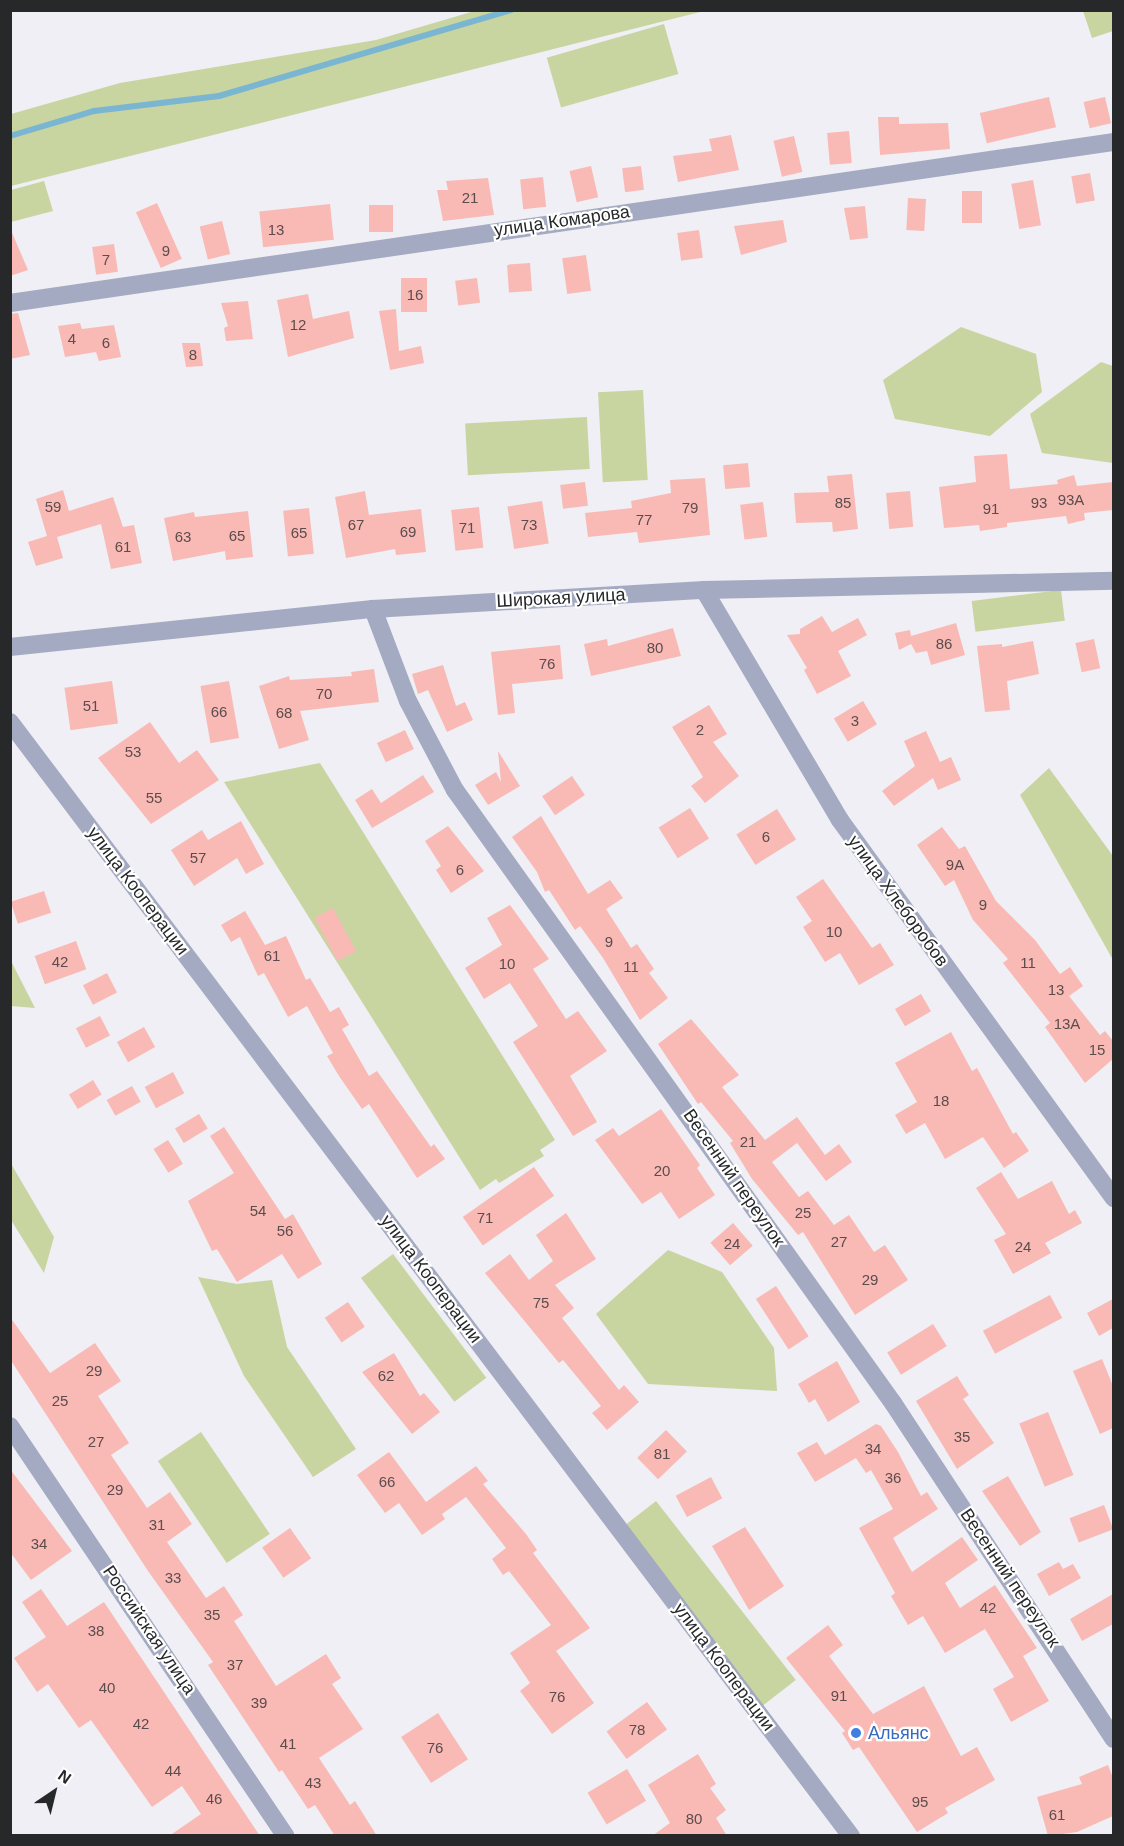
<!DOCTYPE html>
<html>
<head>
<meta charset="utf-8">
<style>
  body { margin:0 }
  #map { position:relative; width:1124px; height:1846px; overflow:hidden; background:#efeff5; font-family:Arial,sans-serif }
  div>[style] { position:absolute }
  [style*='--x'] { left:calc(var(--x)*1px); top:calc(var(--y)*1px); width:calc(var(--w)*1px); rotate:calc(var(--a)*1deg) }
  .green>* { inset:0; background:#c8d5a1; transform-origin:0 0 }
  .stream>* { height:6px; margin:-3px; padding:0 3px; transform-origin:3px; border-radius:3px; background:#7ab5d2 }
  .building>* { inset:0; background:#f9bab5; transform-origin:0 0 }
  .street>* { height:18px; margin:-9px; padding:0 9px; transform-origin:9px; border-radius:9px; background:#a4aac1 }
  .dots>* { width:16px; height:16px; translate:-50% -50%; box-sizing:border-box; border:3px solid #fff; border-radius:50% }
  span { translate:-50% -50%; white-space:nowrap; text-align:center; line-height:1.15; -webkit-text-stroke:4.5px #fff; paint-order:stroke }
  .number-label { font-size:15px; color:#5c4c4d }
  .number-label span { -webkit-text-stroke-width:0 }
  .street-label { font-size:18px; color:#27282a }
  .shop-label { font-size:18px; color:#366cbe }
  .left { translate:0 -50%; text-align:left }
  .frame { position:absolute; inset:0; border:12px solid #27282a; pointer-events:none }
  .north { position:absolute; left:24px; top:1762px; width:60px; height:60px; -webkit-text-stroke:4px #fff; paint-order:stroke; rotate:35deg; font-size:16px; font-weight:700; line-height:24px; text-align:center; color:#27282a }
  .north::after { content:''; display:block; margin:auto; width:21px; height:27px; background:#27282a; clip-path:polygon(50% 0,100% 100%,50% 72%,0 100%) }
</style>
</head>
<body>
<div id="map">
  <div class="green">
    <div style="clip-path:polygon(478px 10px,704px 11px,11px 186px,11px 114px,120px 83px,376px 40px)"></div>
    <div style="clip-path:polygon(1083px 11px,1113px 11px,1113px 31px,1092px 38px)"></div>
    <div style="left:664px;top:24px;width:52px;height:122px;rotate:74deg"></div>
    <div style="clip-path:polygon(44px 181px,53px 211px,11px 222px,11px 190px)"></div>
    <div style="clip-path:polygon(961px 327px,1036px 354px,1042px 392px,990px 436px,895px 419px,883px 380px)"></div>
    <div style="clip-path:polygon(1101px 362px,1113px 366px,1113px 463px,1042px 453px,1030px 414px)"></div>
    <div style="left:643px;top:390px;width:90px;height:45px;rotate:87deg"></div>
    <div style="left:587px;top:417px;width:52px;height:122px;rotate:87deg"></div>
    <div style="left:1061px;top:590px;width:31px;height:90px;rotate:83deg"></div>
    <div style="clip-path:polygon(320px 763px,555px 1140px,540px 1150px,544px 1156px,499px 1183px,496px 1179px,480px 1190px,224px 782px)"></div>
    <div style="clip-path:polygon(1049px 768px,1113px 856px,1113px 960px,1020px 795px)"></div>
    <div style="clip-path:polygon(11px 961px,35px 1008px,11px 1006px)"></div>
    <div style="clip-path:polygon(10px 1162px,54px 1237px,44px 1273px,11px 1220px)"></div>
    <div style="clip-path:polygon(668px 1250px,722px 1272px,774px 1348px,777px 1391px,648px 1384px,596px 1314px)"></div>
    <div style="left:393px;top:1254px;width:155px;height:40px;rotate:53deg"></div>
    <div style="clip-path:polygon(198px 1277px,237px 1284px,272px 1280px,287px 1347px,356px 1449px,313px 1477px,244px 1376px)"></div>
    <div style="left:201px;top:1432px;width:123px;height:52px;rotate:56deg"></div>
    <div style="left:656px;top:1501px;width:227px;height:42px;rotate:52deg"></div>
  </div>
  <div class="stream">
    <div style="--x:10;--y:136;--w:88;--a:-16.6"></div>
    <div style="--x:94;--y:111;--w:126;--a:-6.8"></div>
    <div style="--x:219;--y:96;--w:305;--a:-16.4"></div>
  </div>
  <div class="building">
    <div style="left:1049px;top:97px;width:31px;height:71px;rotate:77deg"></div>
    <div style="left:1105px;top:97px;width:27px;height:22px;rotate:77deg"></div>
    <div style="clip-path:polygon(878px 117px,899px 117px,899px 124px,948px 123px,950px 149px,880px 155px)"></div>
    <div style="left:849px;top:131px;width:32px;height:22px;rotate:85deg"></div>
    <div style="clip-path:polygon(731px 135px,739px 170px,678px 182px,673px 156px,712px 151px,709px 139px)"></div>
    <div style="left:794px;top:136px;width:37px;height:21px;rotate:77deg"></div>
    <div style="left:591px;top:166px;width:32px;height:22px;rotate:77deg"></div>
    <div style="left:641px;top:166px;width:24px;height:19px;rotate:83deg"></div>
    <div style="left:1090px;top:173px;width:28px;height:19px;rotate:80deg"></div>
    <div style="left:543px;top:177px;width:30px;height:23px;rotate:84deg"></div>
    <div style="clip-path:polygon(488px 178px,494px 215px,443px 221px,437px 190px,448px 190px,446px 181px)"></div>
    <div style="left:1033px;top:180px;width:46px;height:22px;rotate:80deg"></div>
    <div style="left:962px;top:191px;width:20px;height:32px"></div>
    <div style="left:908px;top:198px;width:18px;height:32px;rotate:3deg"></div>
    <div style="left:157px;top:203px;width:61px;height:23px;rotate:66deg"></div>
    <div style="left:330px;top:204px;width:36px;height:71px;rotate:84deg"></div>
    <div style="left:369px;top:205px;width:24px;height:27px"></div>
    <div style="clip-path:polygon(865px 206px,868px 238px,850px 240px,844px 208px)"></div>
    <div style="clip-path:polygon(783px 220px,787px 242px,741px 255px,734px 226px)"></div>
    <div style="left:222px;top:221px;width:34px;height:23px;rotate:76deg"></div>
    <div style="clip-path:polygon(10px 228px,28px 270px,10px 276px)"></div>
    <div style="left:699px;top:230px;width:28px;height:22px;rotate:82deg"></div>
    <div style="left:114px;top:244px;width:28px;height:22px;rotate:82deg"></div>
    <div style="left:586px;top:255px;width:36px;height:24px;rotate:82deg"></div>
    <div style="left:530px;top:263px;width:28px;height:23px;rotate:86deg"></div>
    <div style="left:401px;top:278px;width:26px;height:34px"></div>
    <div style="left:477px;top:278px;width:25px;height:22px;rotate:83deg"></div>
    <div style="clip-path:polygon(308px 294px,313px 319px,349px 311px,354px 338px,288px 357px,277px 300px)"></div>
    <div style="clip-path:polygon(248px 301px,253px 339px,226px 341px,224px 328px,228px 326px,221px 303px)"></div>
    <div style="clip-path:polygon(396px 309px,399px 351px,421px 346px,424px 363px,390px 370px,379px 311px)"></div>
    <div style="clip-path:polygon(18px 313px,30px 355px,10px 359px,10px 314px)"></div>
    <div style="clip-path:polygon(80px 323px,82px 329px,114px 325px,121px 357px,99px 361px,96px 352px,65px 357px,58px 326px)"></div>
    <div style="clip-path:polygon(182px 343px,200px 343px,203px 366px,186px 367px)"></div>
    <div style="clip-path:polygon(1007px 454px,1010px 489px,1058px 484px,1057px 480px,1074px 475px,1077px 486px,1113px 482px,1113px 510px,1084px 513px,1085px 520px,1068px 524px,1066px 516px,1007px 523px,1007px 527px,980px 531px,979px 525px,944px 528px,939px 487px,976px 482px,974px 456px)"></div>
    <div style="left:748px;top:463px;width:24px;height:25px;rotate:85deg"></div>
    <div style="clip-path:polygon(852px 474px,858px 529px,833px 532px,832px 522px,796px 523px,794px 493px,829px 492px,827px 476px)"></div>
    <div style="clip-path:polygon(705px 478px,710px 535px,639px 543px,637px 532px,588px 537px,585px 513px,632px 508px,631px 501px,671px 493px,670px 480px)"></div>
    <div style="left:585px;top:482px;width:24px;height:25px;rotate:83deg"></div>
    <div style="clip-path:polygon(63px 490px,69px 511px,113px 497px,123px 527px,134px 525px,142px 563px,111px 569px,101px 524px,57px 537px,63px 558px,36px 566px,28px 542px,47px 536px,36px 499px)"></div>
    <div style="clip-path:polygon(365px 491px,369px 515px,421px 509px,426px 552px,396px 555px,395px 549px,346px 558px,335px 497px)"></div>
    <div style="left:910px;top:491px;width:36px;height:24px;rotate:85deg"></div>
    <div style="left:542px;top:501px;width:43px;height:35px;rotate:81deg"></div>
    <div style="left:763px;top:502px;width:35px;height:23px;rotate:83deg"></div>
    <div style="left:479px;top:507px;width:41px;height:28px;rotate:84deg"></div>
    <div style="left:309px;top:508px;width:46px;height:26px;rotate:84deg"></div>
    <div style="clip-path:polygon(248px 511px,253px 557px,226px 560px,225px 551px,173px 561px,164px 518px,194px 512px,195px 517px)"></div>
    <div style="clip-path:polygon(822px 616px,832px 632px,858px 618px,867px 635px,838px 651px,851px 676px,817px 694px,804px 670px,807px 668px,787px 635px,800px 634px,800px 629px)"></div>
    <div style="clip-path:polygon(956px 623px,965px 655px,931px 665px,927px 651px,916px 653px,911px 644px,899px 650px,895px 633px,910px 630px,911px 636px)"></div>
    <div style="clip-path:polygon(673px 628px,681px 656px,591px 676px,584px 644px,607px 639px,608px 646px)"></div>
    <div style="left:1094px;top:639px;width:30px;height:19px;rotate:78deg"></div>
    <div style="clip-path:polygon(1033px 641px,1039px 674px,1007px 681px,1010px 710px,985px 712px,977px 646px,1002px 644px,1002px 647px)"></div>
    <div style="clip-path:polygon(560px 645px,563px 679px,512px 684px,515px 713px,498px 715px,491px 652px)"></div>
    <div style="clip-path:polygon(443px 665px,456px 706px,465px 702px,473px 720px,447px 732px,428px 690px,418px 694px,412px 674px)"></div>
    <div style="clip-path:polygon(374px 669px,379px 702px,300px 711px,309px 740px,279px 749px,259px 686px,289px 676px,290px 680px,352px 676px,351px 672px)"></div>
    <div style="left:112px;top:681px;width:43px;height:48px;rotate:82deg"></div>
    <div style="left:229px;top:681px;width:58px;height:29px;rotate:80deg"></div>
    <div style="left:863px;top:701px;width:27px;height:34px;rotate:59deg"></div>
    <div style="clip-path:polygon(709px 705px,727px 734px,713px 742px,739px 776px,705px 803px,691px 786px,703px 777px,672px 727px)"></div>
    <div style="clip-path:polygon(150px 722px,179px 763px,197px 750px,219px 780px,151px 824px,98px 758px)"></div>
    <div style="left:405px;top:730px;width:21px;height:31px;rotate:65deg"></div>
    <div style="clip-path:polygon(926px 731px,940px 762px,951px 757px,961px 780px,938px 790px,933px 778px,894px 806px,882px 791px,915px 766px,904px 741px)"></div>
    <div style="clip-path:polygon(498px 751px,520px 786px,488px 805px,475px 785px,496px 772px,501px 782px)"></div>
    <div style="clip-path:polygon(423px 775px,434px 792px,372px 828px,355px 800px,372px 789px,381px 803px)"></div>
    <div style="left:572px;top:776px;width:23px;height:36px;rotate:56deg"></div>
    <div style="left:690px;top:808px;width:36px;height:37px;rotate:58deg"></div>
    <div style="left:777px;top:809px;width:36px;height:48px;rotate:58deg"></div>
    <div style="clip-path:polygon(541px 816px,588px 894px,610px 880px,623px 898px,606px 909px,631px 948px,637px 944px,654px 969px,649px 973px,668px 998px,640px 1020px,603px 958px,580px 926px,575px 930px,549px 890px,545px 892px,537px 872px,512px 837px)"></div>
    <div style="clip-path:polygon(241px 821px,264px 864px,246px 874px,237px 858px,194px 886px,171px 850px,202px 830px,208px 840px)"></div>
    <div style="clip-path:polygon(448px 826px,484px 871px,451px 893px,436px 870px,441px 866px,425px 841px)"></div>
    <div style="clip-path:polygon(942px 827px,959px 849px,965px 846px,996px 901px,1035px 940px,1060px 974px,1070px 967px,1083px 986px,1069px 996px,1100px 1035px,1105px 1031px,1113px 1041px,1113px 1059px,1085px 1083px,1045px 1027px,1050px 1023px,1003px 963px,1008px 959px,973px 920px,954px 880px,945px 886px,917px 845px)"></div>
    <div style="clip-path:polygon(823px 879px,872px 948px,880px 943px,894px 965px,859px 985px,840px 953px,825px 962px,803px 927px,812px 921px,796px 897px)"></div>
    <div style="left:44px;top:891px;width:23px;height:35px;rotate:72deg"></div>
    <div style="clip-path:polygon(510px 905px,549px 959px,533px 969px,566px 1019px,578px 1011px,607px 1051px,570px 1076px,597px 1122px,573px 1136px,513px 1042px,538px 1026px,510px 983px,484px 999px,465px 968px,502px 945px,487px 918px)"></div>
    <div style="left:333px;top:908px;width:49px;height:21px;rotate:62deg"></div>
    <div style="clip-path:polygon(245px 911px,265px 945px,286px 936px,306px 980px,310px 978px,330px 1012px,339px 1007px,349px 1025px,342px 1029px,369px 1076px,377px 1071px,431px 1147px,434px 1144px,445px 1159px,417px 1178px,369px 1104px,362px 1109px,339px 1076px,327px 1056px,333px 1053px,307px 1006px,288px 1017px,264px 973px,258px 976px,240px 937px,231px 942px,221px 925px)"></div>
    <div style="left:76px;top:941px;width:30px;height:44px;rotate:70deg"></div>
    <div style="left:107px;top:973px;width:22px;height:27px;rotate:63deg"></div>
    <div style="left:921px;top:994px;width:20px;height:30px;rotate:60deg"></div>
    <div style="left:100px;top:1016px;width:22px;height:27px;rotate:63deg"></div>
    <div style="clip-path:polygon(691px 1019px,739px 1075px,722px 1087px,765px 1140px,797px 1117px,825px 1155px,839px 1144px,852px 1162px,826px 1181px,797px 1143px,772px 1162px,799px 1197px,808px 1191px,834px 1225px,849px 1215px,874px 1252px,885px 1245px,908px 1280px,855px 1315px,803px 1232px,798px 1235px,752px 1179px,730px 1143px,733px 1141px,701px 1102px,698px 1104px,658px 1044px)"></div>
    <div style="left:144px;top:1027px;width:23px;height:31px;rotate:61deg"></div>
    <div style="clip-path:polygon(951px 1032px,972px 1071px,977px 1068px,1013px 1134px,1016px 1132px,1029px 1151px,1004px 1168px,983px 1137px,945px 1159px,925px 1123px,906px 1134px,895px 1115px,917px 1102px,895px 1063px)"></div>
    <div style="left:173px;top:1072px;width:24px;height:32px;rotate:62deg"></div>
    <div style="left:93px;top:1080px;width:17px;height:28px;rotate:59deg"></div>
    <div style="left:132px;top:1086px;width:18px;height:29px;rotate:61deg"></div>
    <div style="clip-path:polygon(661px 1109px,700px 1165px,697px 1168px,715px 1195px,679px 1219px,661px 1192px,642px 1204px,595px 1140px,613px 1128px,619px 1136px)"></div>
    <div style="left:199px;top:1114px;width:17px;height:28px;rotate:59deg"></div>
    <div style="clip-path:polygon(224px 1127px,285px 1219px,293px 1214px,322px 1264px,298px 1279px,282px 1254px,237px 1282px,217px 1249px,212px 1251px,188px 1201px,234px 1173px,210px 1136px)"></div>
    <div style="left:168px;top:1140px;width:28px;height:17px;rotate:58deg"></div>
    <div style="left:534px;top:1167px;width:35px;height:87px;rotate:55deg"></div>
    <div style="clip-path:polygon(1001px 1172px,1018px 1199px,1052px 1181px,1069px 1214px,1075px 1210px,1082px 1223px,1045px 1243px,1051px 1253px,1013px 1274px,994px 1240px,1006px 1234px,976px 1188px)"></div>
    <div style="clip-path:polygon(566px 1213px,596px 1259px,555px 1285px,574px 1308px,562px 1318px,619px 1390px,624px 1385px,639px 1402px,607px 1430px,592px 1413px,601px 1406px,563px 1360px,559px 1363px,485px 1273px,510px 1254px,529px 1280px,553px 1261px,536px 1235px)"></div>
    <div style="left:733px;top:1223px;width:30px;height:30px;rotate:49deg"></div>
    <div style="left:776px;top:1286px;width:60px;height:24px;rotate:57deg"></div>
    <div style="left:1050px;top:1295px;width:26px;height:76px;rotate:62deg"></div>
    <div style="clip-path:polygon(1113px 1299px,1113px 1328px,1099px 1336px,1087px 1313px)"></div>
    <div style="left:348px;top:1302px;width:30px;height:28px;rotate:56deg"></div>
    <div style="clip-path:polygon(10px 1317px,50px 1373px,95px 1343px,121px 1381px,98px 1396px,129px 1443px,111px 1455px,147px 1508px,170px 1492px,192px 1524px,167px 1542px,206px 1598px,224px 1586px,243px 1615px,234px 1621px,276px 1686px,326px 1654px,341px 1678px,332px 1684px,363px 1729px,319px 1758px,350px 1805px,355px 1801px,377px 1836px,335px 1836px,315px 1805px,308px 1809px,282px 1770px,279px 1772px,208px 1665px,213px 1662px,148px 1571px,10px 1359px)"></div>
    <div style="left:933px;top:1324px;width:26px;height:54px;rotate:58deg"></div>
    <div style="clip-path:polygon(394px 1353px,420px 1396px,424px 1393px,440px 1412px,412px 1434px,362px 1372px)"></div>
    <div style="clip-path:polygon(1102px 1359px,1113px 1386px,1113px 1428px,1100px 1434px,1073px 1371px)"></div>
    <div style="clip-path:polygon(837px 1361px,860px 1402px,828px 1422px,815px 1399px,809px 1403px,798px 1384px)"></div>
    <div style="clip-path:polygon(957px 1376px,969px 1395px,963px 1399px,994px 1443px,957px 1469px,916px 1401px)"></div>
    <div style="left:1048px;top:1412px;width:68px;height:31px;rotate:68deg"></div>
    <div style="clip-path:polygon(876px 1424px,881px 1426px,898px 1452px,921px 1496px,927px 1492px,938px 1509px,893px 1538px,912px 1572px,962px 1537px,978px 1560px,945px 1583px,960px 1608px,995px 1585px,1037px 1648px,1023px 1656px,1049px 1701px,1011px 1722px,993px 1689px,1014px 1677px,985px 1629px,945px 1653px,923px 1616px,908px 1625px,891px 1596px,895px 1593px,859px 1528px,893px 1509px,871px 1470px,866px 1473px,856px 1458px,815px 1482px,797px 1453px,817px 1442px,825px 1455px)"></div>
    <div style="left:666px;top:1430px;width:30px;height:40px;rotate:46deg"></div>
    <div style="clip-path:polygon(389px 1452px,426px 1502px,476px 1466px,488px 1481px,483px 1484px,526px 1534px,537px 1550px,533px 1553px,590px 1628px,556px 1651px,594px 1703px,552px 1734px,520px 1691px,530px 1683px,510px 1653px,551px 1625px,509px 1571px,503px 1575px,492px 1559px,506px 1548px,466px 1497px,442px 1514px,445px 1519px,422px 1535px,399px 1503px,385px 1513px,357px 1475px)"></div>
    <div style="clip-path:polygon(10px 1469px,72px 1551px,31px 1580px,10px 1552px)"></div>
    <div style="clip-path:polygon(1008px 1476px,1041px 1532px,1020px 1546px,982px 1491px)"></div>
    <div style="left:711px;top:1477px;width:24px;height:40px;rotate:62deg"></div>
    <div style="left:1104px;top:1505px;width:26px;height:37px;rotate:69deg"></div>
    <div style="clip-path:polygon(745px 1527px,784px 1586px,749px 1610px,712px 1546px)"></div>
    <div style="left:290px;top:1528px;width:37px;height:34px;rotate:55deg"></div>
    <div style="clip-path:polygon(1059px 1562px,1063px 1569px,1073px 1564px,1081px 1578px,1049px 1596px,1037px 1574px)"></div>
    <div style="clip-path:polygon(41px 1589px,67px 1626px,104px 1602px,260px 1836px,169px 1836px,201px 1814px,182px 1786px,152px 1807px,91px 1720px,79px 1728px,48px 1684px,37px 1692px,14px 1658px,46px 1637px,22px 1602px)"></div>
    <div style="clip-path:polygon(1113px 1594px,1113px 1624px,1082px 1641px,1070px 1619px)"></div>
    <div style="clip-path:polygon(828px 1625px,843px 1645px,829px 1656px,873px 1714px,924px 1686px,961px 1756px,977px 1747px,995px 1780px,945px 1808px,948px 1813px,917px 1832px,859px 1747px,853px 1750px,842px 1733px,845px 1731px,786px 1658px)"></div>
    <div style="left:647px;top:1702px;width:34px;height:50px;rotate:54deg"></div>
    <div style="left:438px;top:1713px;width:55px;height:44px;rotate:57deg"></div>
    <div style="clip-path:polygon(698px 1754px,716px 1784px,710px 1788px,726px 1810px,716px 1818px,727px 1836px,652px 1836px,670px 1823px,648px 1785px)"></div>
    <div style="clip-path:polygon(1108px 1765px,1113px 1778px,1113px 1816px,1077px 1832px,1048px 1836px,1037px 1797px,1082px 1784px,1079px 1777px)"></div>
    <div style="left:627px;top:1769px;width:37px;height:46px;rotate:59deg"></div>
  </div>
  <div class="street">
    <div style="--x:10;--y:303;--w:1116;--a:-8.3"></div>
    <div style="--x:704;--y:590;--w:267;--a:59.4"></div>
    <div style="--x:840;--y:820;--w:467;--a:54.1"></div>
    <div style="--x:373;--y:609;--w:98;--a:69.2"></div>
    <div style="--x:408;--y:701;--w:101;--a:62.2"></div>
    <div style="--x:455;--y:790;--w:753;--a:54.45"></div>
    <div style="--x:893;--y:1403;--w:402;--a:56.7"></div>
    <div style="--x:10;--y:647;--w:365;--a:-6"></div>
    <div style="--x:373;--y:609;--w:332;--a:-3.3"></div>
    <div style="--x:704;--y:590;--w:410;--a:-1.3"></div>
    <div style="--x:10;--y:722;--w:1396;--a:52.95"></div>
    <div style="--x:10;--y:1426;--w:494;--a:56.1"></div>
  </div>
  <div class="dots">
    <div style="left:856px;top:1733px;background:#3f7fe0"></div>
  </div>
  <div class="number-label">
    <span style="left:470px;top:198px">21</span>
    <span style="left:276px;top:230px">13</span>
    <span style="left:166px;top:251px">9</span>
    <span style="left:106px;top:260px">7</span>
    <span style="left:415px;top:295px">16</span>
    <span style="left:298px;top:325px">12</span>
    <span style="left:72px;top:339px">4</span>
    <span style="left:106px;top:343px">6</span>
    <span style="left:193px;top:355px">8</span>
    <span style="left:1071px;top:500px">93А</span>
    <span style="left:843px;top:503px">85</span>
    <span style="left:1039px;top:503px">93</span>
    <span style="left:53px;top:507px">59</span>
    <span style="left:690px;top:508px">79</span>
    <span style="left:991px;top:509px">91</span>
    <span style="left:644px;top:520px">77</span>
    <span style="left:356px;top:525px">67</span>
    <span style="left:529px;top:525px">73</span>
    <span style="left:467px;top:528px">71</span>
    <span style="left:408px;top:532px">69</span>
    <span style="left:299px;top:533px">65</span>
    <span style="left:237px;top:536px">65</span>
    <span style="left:183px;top:537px">63</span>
    <span style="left:123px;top:547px">61</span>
    <span style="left:944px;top:644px">86</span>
    <span style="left:655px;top:648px">80</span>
    <span style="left:547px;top:664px">76</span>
    <span style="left:324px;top:694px">70</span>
    <span style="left:91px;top:706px">51</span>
    <span style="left:219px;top:712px">66</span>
    <span style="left:284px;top:713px">68</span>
    <span style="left:855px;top:721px">3</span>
    <span style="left:700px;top:730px">2</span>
    <span style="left:133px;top:752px">53</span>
    <span style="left:154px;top:798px">55</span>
    <span style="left:766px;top:837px">6</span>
    <span style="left:198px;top:858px">57</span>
    <span style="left:955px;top:865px">9А</span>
    <span style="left:460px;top:870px">6</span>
    <span style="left:983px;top:905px">9</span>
    <span style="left:834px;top:932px">10</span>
    <span style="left:609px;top:942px">9</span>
    <span style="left:272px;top:956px">61</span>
    <span style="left:60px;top:962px">42</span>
    <span style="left:1028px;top:963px">11</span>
    <span style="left:507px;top:964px">10</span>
    <span style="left:631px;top:967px">11</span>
    <span style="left:1056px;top:990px">13</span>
    <span style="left:1067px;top:1024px">13А</span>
    <span style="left:1097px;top:1050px">15</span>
    <span style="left:941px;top:1101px">18</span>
    <span style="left:748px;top:1142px">21</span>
    <span style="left:662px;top:1171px">20</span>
    <span style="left:258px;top:1211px">54</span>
    <span style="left:803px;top:1213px">25</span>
    <span style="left:485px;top:1218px">71</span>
    <span style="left:285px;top:1231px">56</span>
    <span style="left:839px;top:1242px">27</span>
    <span style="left:732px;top:1244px">24</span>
    <span style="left:1023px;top:1247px">24</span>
    <span style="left:870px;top:1280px">29</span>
    <span style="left:541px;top:1303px">75</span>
    <span style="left:94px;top:1371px">29</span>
    <span style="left:386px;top:1376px">62</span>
    <span style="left:60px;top:1401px">25</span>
    <span style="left:962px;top:1437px">35</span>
    <span style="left:96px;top:1442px">27</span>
    <span style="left:873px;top:1449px">34</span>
    <span style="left:662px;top:1454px">81</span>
    <span style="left:893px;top:1478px">36</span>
    <span style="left:387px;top:1482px">66</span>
    <span style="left:115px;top:1490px">29</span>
    <span style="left:157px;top:1525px">31</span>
    <span style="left:39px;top:1544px">34</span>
    <span style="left:173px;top:1578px">33</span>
    <span style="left:988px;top:1608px">42</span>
    <span style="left:212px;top:1615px">35</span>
    <span style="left:96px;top:1631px">38</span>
    <span style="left:235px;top:1665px">37</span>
    <span style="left:107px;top:1688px">40</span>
    <span style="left:839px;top:1696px">91</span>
    <span style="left:557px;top:1697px">76</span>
    <span style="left:259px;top:1703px">39</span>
    <span style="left:141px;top:1724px">42</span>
    <span style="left:637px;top:1730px">78</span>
    <span style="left:288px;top:1744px">41</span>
    <span style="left:435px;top:1748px">76</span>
    <span style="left:173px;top:1771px">44</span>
    <span style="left:313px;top:1783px">43</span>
    <span style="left:214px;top:1799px">46</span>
    <span style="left:920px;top:1802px">95</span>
    <span style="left:1057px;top:1815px">61</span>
    <span style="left:694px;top:1819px">80</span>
  </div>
  <div class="street-label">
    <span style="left:562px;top:221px;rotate:-8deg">улица Комарова</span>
    <span style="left:561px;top:598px;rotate:-3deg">Широкая улица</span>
    <span style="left:138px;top:891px;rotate:53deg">улица Кооперации</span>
    <span style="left:898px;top:901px;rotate:54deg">улица Хлеборобов</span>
    <span style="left:734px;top:1178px;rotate:55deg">Весенний переулок</span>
    <span style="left:431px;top:1279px;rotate:53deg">улица Кооперации</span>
    <span style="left:1010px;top:1578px;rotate:56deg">Весенний переулок</span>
    <span style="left:149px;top:1630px;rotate:56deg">Российская улица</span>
    <span style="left:724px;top:1667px;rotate:53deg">улица Кооперации</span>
  </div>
  <div class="shop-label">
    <span class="left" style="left:868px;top:1733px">Альянс</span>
  </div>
  <div class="frame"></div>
  <div class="north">N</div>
</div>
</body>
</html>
